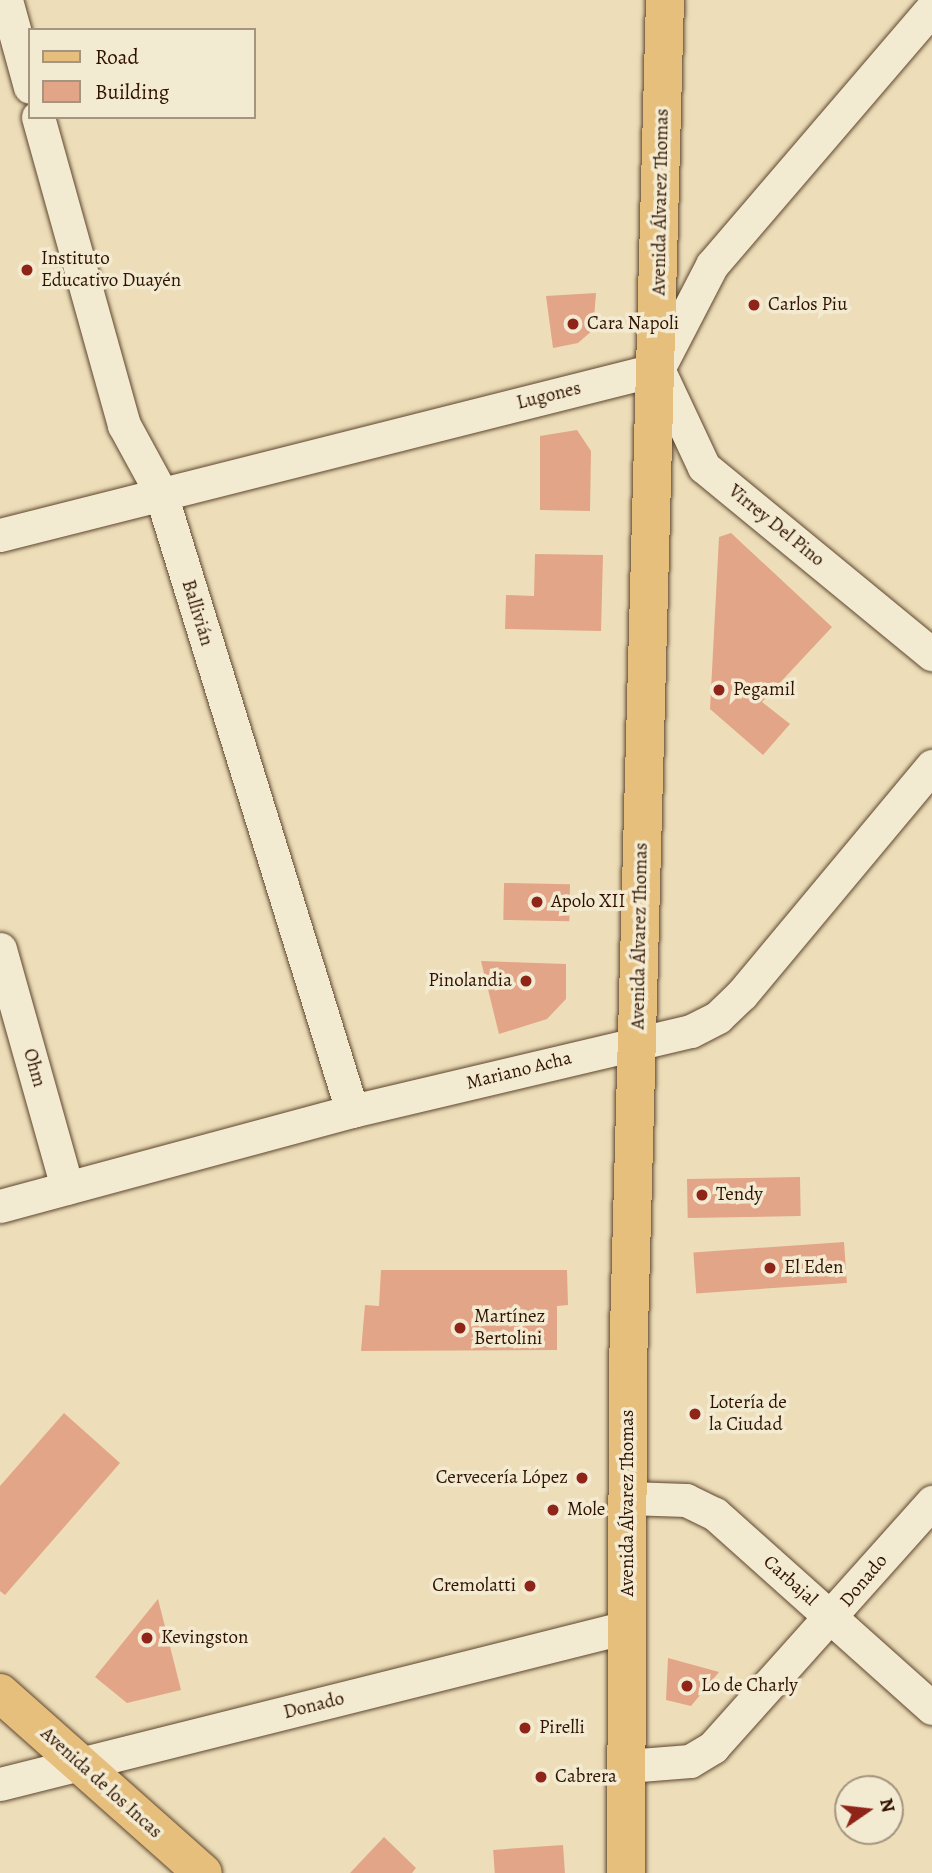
<!DOCTYPE html>
<html>
<head>
<meta charset="utf-8">
<style>
  body { margin:0 }
  #map { position:relative; width:932px; height:1873px; overflow:hidden; background:#eddeb9; font-family:Alegreya,serif }
  div>[style] { position:absolute }
  [style*='--x'] { left:calc(var(--x)*1px); top:calc(var(--y)*1px); width:calc(var(--w)*1px); rotate:calc(var(--a)*1deg) }
  .building>* { inset:0; background:#e2a588; transform-origin:0 0 }
  .roads { filter:drop-shadow(0 0 2px #5f462e) drop-shadow(0 0 2px #5f462e) }
  .minor>* { height:33px; margin:-16.5px; padding:0 16.5px; transform-origin:16.5px; border-radius:16.5px; background:#f3ead2 }
  .major>* { height:38px; margin:-19px; padding:0 19px; transform-origin:19px; border-radius:19px; background:#e6bf7c }
  .dots>* { width:19px; height:19px; translate:-50% -50%; box-sizing:border-box; border:4px solid #f3ead2; border-radius:50% }
  span { translate:-50% -50%; white-space:nowrap; text-align:center; line-height:1.15; -webkit-text-stroke:7px #f3ead2; paint-order:stroke }
  .street-label { font-size:19px; color:#301300 }
  .poi-label { font-size:19px; color:#301300 }
  .left { translate:0 -50%; text-align:left }
  .right { translate:-100% -50%; text-align:right }
  .legend { position:absolute; left:28px; top:28px; width:228px; height:91px; box-sizing:border-box; background:#f3ead2; border:2px solid #a5947e; margin:0; padding:9px 12px; list-style:none; font-size:21px; color:#301300 }
  .legend li { display:flex; align-items:center; gap:14px; height:35px }
  .legend b { width:35px; border:2px solid #a5947e }
  .north { position:absolute; left:834px; top:1775px; width:70px; height:70px; box-sizing:border-box; background:#f3ead2; border:2px solid #a5947e; border-radius:50%; rotate:76deg; font-size:19px; font-weight:700; line-height:28px; text-align:center; color:#301300 }
  .north::after { content:''; display:block; margin:auto; width:24px; height:32px; background:#8f2418; clip-path:polygon(50% 0,100% 100%,50% 72%,0 100%) }
</style>
</head>
<body>
<div id="map">
  <div class="building">
    <div style="clip-path:polygon(596px 293px,593px 330px,578px 343px,553px 348px,546px 296px)"></div>
    <div style="clip-path:polygon(577px 430px,591px 451px,590px 511px,540px 510px,540px 436px)"></div>
    <div style="clip-path:polygon(731px 533px,832px 627px,762px 702px,790px 724px,763px 755px,710px 709px,719px 537px)"></div>
    <div style="clip-path:polygon(535px 554px,603px 555px,601px 631px,505px 629px,506px 595px,534px 596px)"></div>
    <div style="left:504px;top:883px;width:66px;height:37px;rotate:1deg"></div>
    <div style="clip-path:polygon(481px 961px,566px 964px,566px 999px,547px 1019px,499px 1034px)"></div>
    <div style="left:800px;top:1177px;width:39px;height:113px;rotate:89deg"></div>
    <div style="left:844px;top:1242px;width:41px;height:151px;rotate:86deg"></div>
    <div style="clip-path:polygon(381px 1270px,567px 1270px,568px 1305px,557px 1306px,557px 1350px,361px 1351px,365px 1305px,379px 1306px)"></div>
    <div style="clip-path:polygon(64px 1413px,120px 1463px,5px 1595px,0 1591px,0 1486px)"></div>
    <div style="clip-path:polygon(158px 1599px,181px 1690px,127px 1703px,95px 1677px)"></div>
    <div style="clip-path:polygon(668px 1658px,719px 1672px,691px 1706px,666px 1700px)"></div>
    <div style="clip-path:polygon(384px 1837px,416px 1868px,412px 1873px,350px 1873px)"></div>
    <div style="left:563px;top:1845px;width:28px;height:70px;rotate:86deg"></div>
  </div>
  <div class="roads">
    <div class="minor">
      <div style="--x:6;--y:0;--w:90;--a:74.6"></div>
      <div style="--x:38;--y:117;--w:320;--a:74.4"></div>
      <div style="--x:124;--y:425;--w:75;--a:61.4"></div>
      <div style="--x:160;--y:491;--w:649;--a:72.79"></div>
      <div style="--x:658;--y:369;--w:108;--a:64.9"></div>
      <div style="--x:704;--y:467;--w:295;--a:39.4"></div>
      <div style="--x:0;--y:535;--w:679;--a:-14.16"></div>
      <div style="--x:658;--y:369;--w:117;--a:-62.6"></div>
      <div style="--x:712;--y:265;--w:338;--a:-49.4"></div>
      <div style="--x:0;--y:949;--w:248;--a:74.3"></div>
      <div style="--x:0;--y:1206;--w:365;--a:-15.1"></div>
      <div style="--x:352;--y:1111;--w:348;--a:-13.3"></div>
      <div style="--x:691;--y:1031;--w:30;--a:-27"></div>
      <div style="--x:718;--y:1017;--w:33;--a:-44"></div>
      <div style="--x:742;--y:994;--w:297;--a:-50.2"></div>
      <div style="--x:628;--y:1498;--w:58;--a:2"></div>
      <div style="--x:686;--y:1500;--w:32;--a:26"></div>
      <div style="--x:715;--y:1514;--w:291;--a:41.8"></div>
      <div style="--x:627;--y:1766;--w:63;--a:-4.5"></div>
      <div style="--x:690;--y:1761;--w:27;--a:-31"></div>
      <div style="--x:713;--y:1747;--w:329;--a:-48.2"></div>
      <div style="--x:0;--y:1784;--w:646;--a:-14.06"></div>
    </div>
    <div class="major">
      <div style="--x:0;--y:1693;--w:271;--a:41.6"></div>
      <div style="--x:626;--y:1873;--w:506;--a:-89.77"></div>
      <div style="--x:628;--y:1367;--w:1368;--a:-88.45"></div>
    </div>
  </div>
  <div class="dots">
    <div style="left:27px;top:270px;background:#8f2418"></div>
    <div style="left:754px;top:305px;background:#8f2418"></div>
    <div style="left:573px;top:324px;background:#8f2418"></div>
    <div style="left:719px;top:690px;background:#8f2418"></div>
    <div style="left:537px;top:902px;background:#8f2418"></div>
    <div style="left:526px;top:981px;background:#8f2418"></div>
    <div style="left:702px;top:1195px;background:#8f2418"></div>
    <div style="left:770px;top:1268px;background:#8f2418"></div>
    <div style="left:460px;top:1328px;background:#8f2418"></div>
    <div style="left:695px;top:1414px;background:#8f2418"></div>
    <div style="left:582px;top:1478px;background:#8f2418"></div>
    <div style="left:553px;top:1510px;background:#8f2418"></div>
    <div style="left:530px;top:1586px;background:#8f2418"></div>
    <div style="left:147px;top:1638px;background:#8f2418"></div>
    <div style="left:687px;top:1686px;background:#8f2418"></div>
    <div style="left:525px;top:1728px;background:#8f2418"></div>
    <div style="left:541px;top:1777px;background:#8f2418"></div>
  </div>
  <div class="street-label">
    <span style="left:661px;top:202px;rotate:-89deg">Avenida Álvarez Thomas</span>
    <span style="left:549px;top:396px;rotate:-14deg">Lugones</span>
    <span style="left:776px;top:526px;rotate:39deg">Virrey Del Pino</span>
    <span style="left:197px;top:613px;rotate:73deg">Ballivián</span>
    <span style="left:640px;top:936px;rotate:-89deg">Avenida Álvarez Thomas</span>
    <span style="left:34px;top:1068px;rotate:74deg">Ohm</span>
    <span style="left:519px;top:1071px;rotate:-14deg">Mariano Acha</span>
    <span style="left:628px;top:1503px;rotate:-90deg">Avenida Álvarez Thomas</span>
    <span style="left:790px;top:1581px;rotate:42deg">Carbajal</span>
    <span style="left:864px;top:1581px;rotate:-50deg">Donado</span>
    <span style="left:314px;top:1706px;rotate:-14deg">Donado</span>
    <span style="left:101px;top:1783px;rotate:42deg">Avenida de los Incas</span>
  </div>
  <div class="poi-label">
    <span class="left" style="left:41px;top:270px">Instituto<br>Educativo Duayén</span>
    <span class="left" style="left:768px;top:305px">Carlos Piu</span>
    <span class="left" style="left:587px;top:324px">Cara Napoli</span>
    <span class="left" style="left:733px;top:690px">Pegamil</span>
    <span class="left" style="left:551px;top:902px">Apolo XII</span>
    <span class="right" style="left:512px;top:981px">Pinolandia</span>
    <span class="left" style="left:716px;top:1195px">Tendy</span>
    <span class="left" style="left:784px;top:1268px">El Eden</span>
    <span class="left" style="left:474px;top:1328px">Martínez<br>Bertolini</span>
    <span class="left" style="left:709px;top:1414px">Lotería de<br>la Ciudad</span>
    <span class="right" style="left:568px;top:1478px">Cervecería López</span>
    <span class="left" style="left:567px;top:1510px">Mole</span>
    <span class="right" style="left:516px;top:1586px">Cremolatti</span>
    <span class="left" style="left:161px;top:1638px">Kevingston</span>
    <span class="left" style="left:701px;top:1686px">Lo de Charly</span>
    <span class="left" style="left:539px;top:1728px">Pirelli</span>
    <span class="left" style="left:555px;top:1777px">Cabrera</span>
  </div>
  <ul class="legend">
  <li><b style="height:9px;background:#e6bf7c"></b>Road</li>
  <li><b style="height:19px;background:#e2a588"></b>Building</li>
  </ul>
  <div class="north">N</div>
</div>
</body>
</html>
